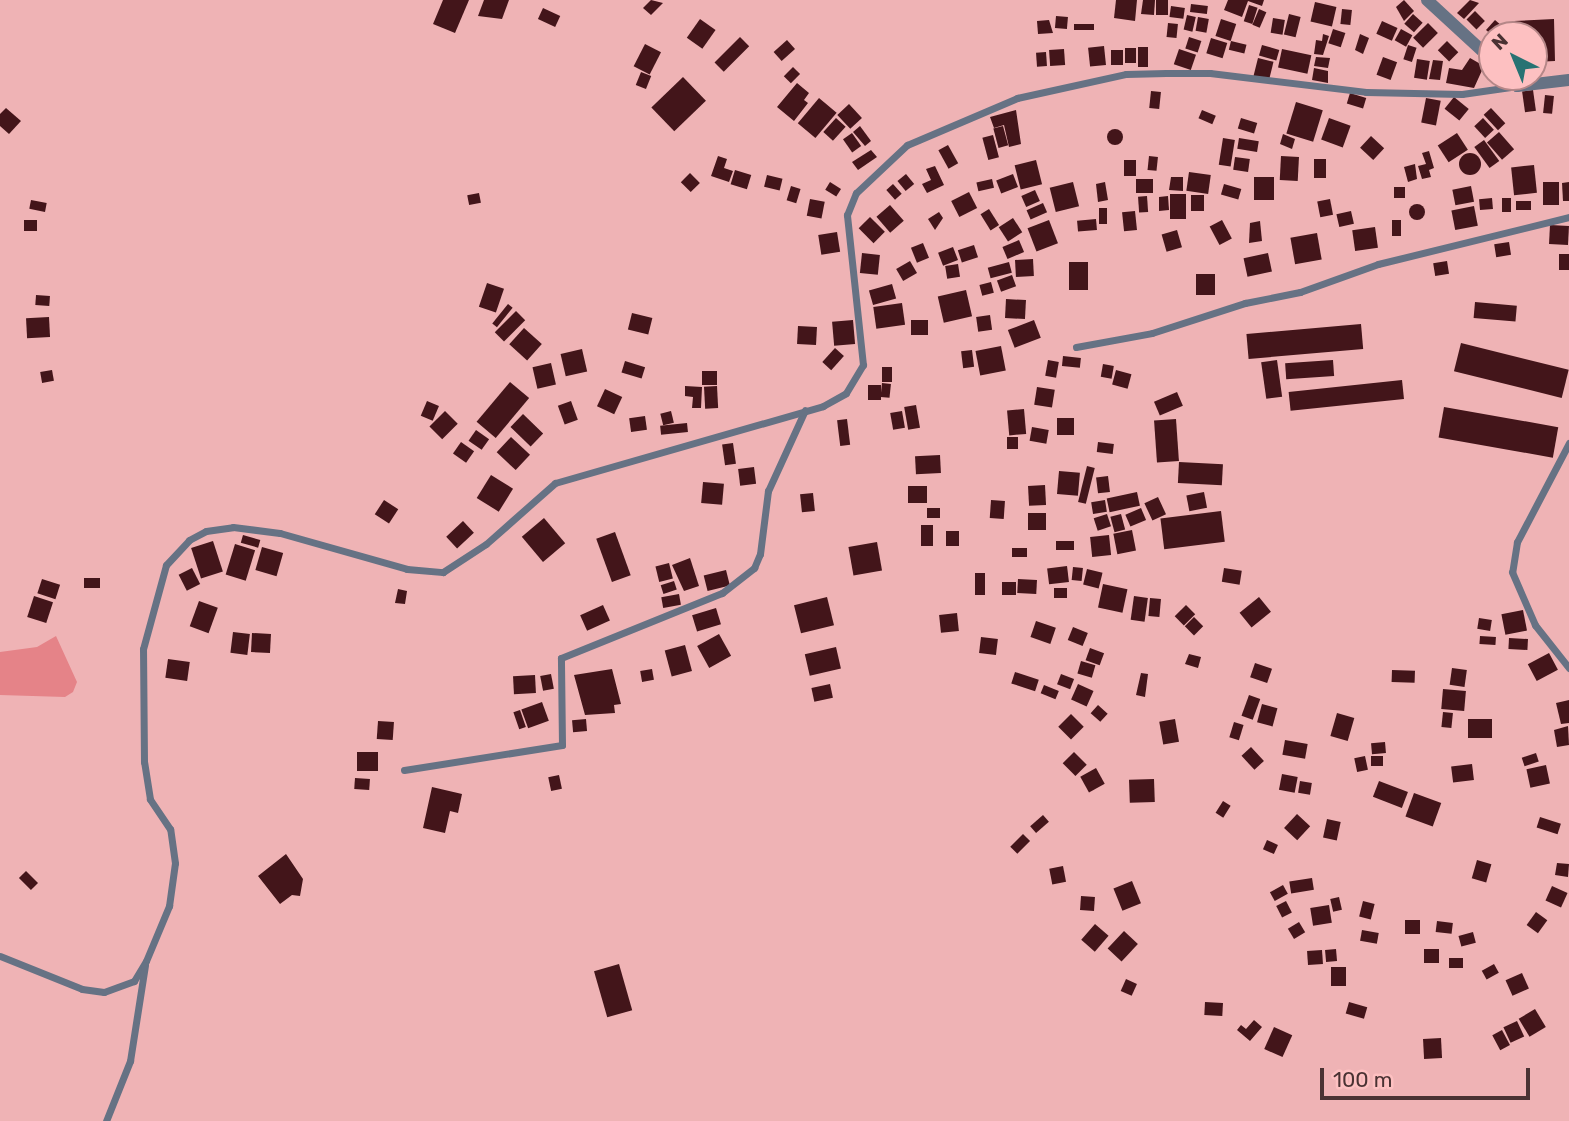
<!DOCTYPE html>
<html>
<head>
<meta charset="utf-8">
<style>
  body { margin:0 }
  #map { position:relative; width:1569px; height:1121px; overflow:hidden; background:#efb3b5; font-family:Rubik,sans-serif }
  div>[style] { position:absolute }
  [style*='--x'] { left:calc(var(--x)*1px); top:calc(var(--y)*1px); width:calc(var(--w)*1px); rotate:calc(var(--a)*1deg) }
  .green>* { inset:0; background:#e58388 }
  .building>* { inset:0; background:#43151a; transform-origin:0 0 }
  .round { border-radius:50% }
  .minor>* { height:7px; margin:-3.5px; padding:0 3.5px; transform-origin:3.5px; border-radius:3.5px; background:#667284 }
  .tertiary>* { height:12px; margin:-6px; padding:0 6px; transform-origin:6px; border-radius:6px; background:#667284 }
  span { translate:-50% -50%; white-space:nowrap; text-align:center; line-height:1.15; -webkit-text-stroke:7px #fdc0c1; paint-order:stroke }
  .north { position:absolute; left:1478px; top:21px; width:70px; height:70px; box-sizing:border-box; background:#fdc0c1; border:2px solid #b58788; border-radius:50%; rotate:317deg; font-size:19px; font-weight:700; line-height:28px; text-align:center; color:#4a3233 }
  .north::after { content:''; display:block; margin:auto; width:24px; height:32px; background:#277273; clip-path:polygon(50% 0,100% 100%,50% 72%,0 100%) }
  .scale { position:absolute; left:1320px; top:1068px; width:210px; height:32px; box-sizing:border-box; border:4px solid #4a3233; border-top:0; padding-left:9px; font-size:21px; line-height:24px; white-space:nowrap; color:#4a3233; -webkit-text-stroke:5px #fdc0c1; paint-order:stroke }
</style>
</head>
<body>
<div id="map">
  <div class="green">
    <div style="clip-path:polygon(56px 636px,77px 682px,73px 692px,65px 697px,0 695px,0 652px,37px 647px)"></div>
  </div>
  <div class="building">
    <div style="clip-path:polygon(443px 0,469px 0,455px 33px,433px 24px)"></div>
    <div style="clip-path:polygon(484px 0,509px 0,502px 19px,478px 16px)"></div>
    <div style="clip-path:polygon(651px 0,663px 3px,651px 15px,643px 8px)"></div>
    <div style="clip-path:polygon(1116px 0,1137px 0,1135px 21px,1114px 18px)"></div>
    <div style="clip-path:polygon(1143px 0,1155px 0,1154px 15px,1141px 14px)"></div>
    <div style="left:1168px;top:0;width:15px;height:12px;rotate:90deg"></div>
    <div style="clip-path:polygon(1228px 0,1264px 0,1262px 6px,1248px 1px,1242px 17px,1224px 10px)"></div>
    <div style="clip-path:polygon(1404px 0,1414px 11px,1404px 21px,1396px 7px)"></div>
    <div style="clip-path:polygon(1470px 0,1479px 3px,1464px 19px,1457px 13px)"></div>
    <div style="left:1315px;top:2px;width:22px;height:20px;rotate:13deg"></div>
    <div style="left:1191px;top:4px;width:17px;height:8px;rotate:7deg"></div>
    <div style="left:1249px;top:5px;width:9px;height:17px;rotate:18deg"></div>
    <div style="left:1171px;top:6px;width:14px;height:11px;rotate:8deg"></div>
    <div style="left:543px;top:8px;width:19px;height:12px;rotate:25deg"></div>
    <div style="left:1259px;top:9px;width:8px;height:17px;rotate:23deg"></div>
    <div style="left:1342px;top:9px;width:10px;height:15px;rotate:6deg"></div>
    <div style="left:1475px;top:11px;width:14px;height:12px;rotate:45deg"></div>
    <div style="left:1289px;top:14px;width:12px;height:21px;rotate:14deg"></div>
    <div style="left:1413px;top:14px;width:13px;height:13px;rotate:42deg"></div>
    <div style="left:1187px;top:15px;width:9px;height:15px;rotate:13deg"></div>
    <div style="left:1056px;top:16px;width:12px;height:12px;rotate:5deg"></div>
    <div style="left:1198px;top:17px;width:11px;height:14px;rotate:10deg"></div>
    <div style="left:1273px;top:18px;width:12px;height:15px;rotate:9deg"></div>
    <div style="left:700px;top:19px;width:19px;height:23px;rotate:35deg"></div>
    <div style="left:1221px;top:19px;width:16px;height:18px;rotate:18deg"></div>
    <div style="clip-path:polygon(1554px 19px,1555px 61px,1534px 62px,1534px 35px,1514px 35px,1514px 21px)"></div>
    <div style="clip-path:polygon(1049px 20px,1053px 33px,1038px 34px,1037px 21px)"></div>
    <div style="clip-path:polygon(1495px 20px,1502px 26px,1492px 35px,1486px 30px)"></div>
    <div style="left:1382px;top:21px;width:17px;height:14px;rotate:24deg"></div>
    <div style="left:1168px;top:23px;width:10px;height:14px;rotate:6deg"></div>
    <div style="left:1428px;top:23px;width:14px;height:21px;rotate:45deg"></div>
    <div style="left:1074px;top:24px;width:20px;height:6px"></div>
    <div style="left:1333px;top:29px;width:13px;height:15px;rotate:18deg"></div>
    <div style="left:1401px;top:29px;width:13px;height:13px;rotate:29deg"></div>
    <div style="clip-path:polygon(1323px 34px,1329px 36px,1323px 55px,1314px 54px,1316px 40px,1322px 41px)"></div>
    <div style="clip-path:polygon(1360px 34px,1369px 38px,1363px 54px,1355px 50px)"></div>
    <div style="left:740px;top:37px;width:13px;height:36px;rotate:45deg"></div>
    <div style="left:1189px;top:37px;width:13px;height:12px;rotate:18deg"></div>
    <div style="left:1211px;top:38px;width:17px;height:16px;rotate:17deg"></div>
    <div style="left:787px;top:40px;width:12px;height:18px;rotate:48deg"></div>
    <div style="left:1231px;top:41px;width:16px;height:9px;rotate:14deg"></div>
    <div style="left:1447px;top:41px;width:16px;height:13px;rotate:45deg"></div>
    <div style="left:645px;top:44px;width:18px;height:25px;rotate:27deg"></div>
    <div style="left:1262px;top:45px;width:18px;height:11px;rotate:16deg"></div>
    <div style="left:1408px;top:45px;width:9px;height:15px;rotate:18deg"></div>
    <div style="left:1104px;top:46px;width:19px;height:16px;rotate:84deg"></div>
    <div style="left:1138px;top:47px;width:10px;height:20px"></div>
    <div style="left:1125px;top:48px;width:11px;height:15px"></div>
    <div style="left:1064px;top:49px;width:16px;height:15px;rotate:86deg"></div>
    <div style="left:1179px;top:49px;width:18px;height:16px;rotate:19deg"></div>
    <div style="left:1282px;top:49px;width:30px;height:19px;rotate:12deg"></div>
    <div style="left:1111px;top:50px;width:12px;height:15px"></div>
    <div style="left:1046px;top:52px;width:14px;height:10px;rotate:86deg"></div>
    <div style="clip-path:polygon(1316px 57px,1330px 58px,1328px 68px,1314px 66px)"></div>
    <div style="left:1383px;top:57px;width:15px;height:19px;rotate:20deg"></div>
    <div style="left:1258px;top:58px;width:16px;height:19px;rotate:14deg"></div>
    <div style="clip-path:polygon(1470px 58px,1484px 66px,1474px 88px,1446px 83px,1449px 68px,1462px 70px)"></div>
    <div style="left:1417px;top:59px;width:13px;height:19px;rotate:9deg"></div>
    <div style="clip-path:polygon(1433px 60px,1443px 61px,1440px 80px,1429px 79px)"></div>
    <div style="left:793px;top:67px;width:10px;height:13px;rotate:45deg"></div>
    <div style="clip-path:polygon(1314px 68px,1328px 71px,1328px 83px,1312px 80px)"></div>
    <div style="left:641px;top:72px;width:11px;height:14px;rotate:22deg"></div>
    <div style="left:683px;top:77px;width:33px;height:44px;rotate:46deg"></div>
    <div style="clip-path:polygon(797px 83px,809px 93px,804px 100px,808px 103px,794px 121px,777px 107px)"></div>
    <div style="left:1533px;top:90px;width:21px;height:11px;rotate:82deg"></div>
    <div style="left:1151px;top:91px;width:10px;height:17px;rotate:6deg"></div>
    <div style="left:1350px;top:93px;width:17px;height:11px;rotate:17deg"></div>
    <div style="left:1545px;top:95px;width:9px;height:18px;rotate:6deg"></div>
    <div style="left:1454px;top:97px;width:19px;height:15px;rotate:39deg"></div>
    <div style="left:819px;top:98px;width:23px;height:33px;rotate:40deg"></div>
    <div style="left:1426px;top:98px;width:15px;height:25px;rotate:11deg"></div>
    <div style="left:1296px;top:102px;width:28px;height:33px;rotate:17deg"></div>
    <div style="left:849px;top:104px;width:19px;height:16px;rotate:47deg"></div>
    <div style="clip-path:polygon(6px 108px,21px 121px,9px 134px,0 126px,0 114px)"></div>
    <div style="left:1491px;top:108px;width:21px;height:10px;rotate:47deg"></div>
    <div style="clip-path:polygon(1016px 110px,1021px 144px,1009px 147px,1004px 125px,994px 128px,990px 117px)"></div>
    <div style="left:1202px;top:110px;width:15px;height:9px;rotate:23deg"></div>
    <div style="left:836px;top:118px;width:13px;height:19px;rotate:42deg"></div>
    <div style="left:1241px;top:118px;width:17px;height:11px;rotate:17deg"></div>
    <div style="left:1329px;top:118px;width:23px;height:23px;rotate:20deg"></div>
    <div style="left:1483px;top:118px;width:16px;height:12px;rotate:47deg"></div>
    <div style="clip-path:polygon(860px 126px,871px 141px,865px 146px,853px 132px)"></div>
    <div style="left:1003px;top:126px;width:20px;height:10px;rotate:75deg"></div>
    <div class="round" style="left:1107px;top:129px;width:16px;height:16px"></div>
    <div style="left:1499px;top:132px;width:23px;height:16px;rotate:49deg"></div>
    <div style="left:852px;top:133px;width:16px;height:11px;rotate:55deg"></div>
    <div style="left:1457px;top:133px;width:20px;height:23px;rotate:57deg"></div>
    <div style="clip-path:polygon(1283px 134px,1295px 139px,1292px 149px,1280px 144px)"></div>
    <div style="left:993px;top:135px;width:23px;height:11px;rotate:75deg"></div>
    <div style="left:1371px;top:136px;width:18px;height:16px;rotate:43deg"></div>
    <div style="left:1223px;top:138px;width:12px;height:27px;rotate:9deg"></div>
    <div style="left:1239px;top:138px;width:20px;height:11px;rotate:9deg"></div>
    <div style="left:1484px;top:140px;width:26px;height:12px;rotate:54deg"></div>
    <div style="left:948px;top:145px;width:21px;height:11px;rotate:61deg"></div>
    <div style="clip-path:polygon(871px 150px,877px 157px,858px 170px,852px 162px)"></div>
    <div style="clip-path:polygon(1429px 151px,1434px 168px,1429px 170px,1431px 177px,1422px 179px,1418px 166px,1426px 164px,1422px 153px)"></div>
    <div class="round" style="left:1459px;top:153px;width:22px;height:22px"></div>
    <div style="clip-path:polygon(718px 156px,727px 159px,724px 168px,733px 171px,729px 182px,711px 176px)"></div>
    <div style="left:1149px;top:156px;width:9px;height:14px;rotate:6deg"></div>
    <div style="left:1281px;top:156px;width:18px;height:24px;rotate:3deg"></div>
    <div style="left:1235px;top:157px;width:15px;height:13px;rotate:8deg"></div>
    <div style="left:1314px;top:159px;width:12px;height:19px"></div>
    <div style="left:1036px;top:160px;width:25px;height:22px;rotate:76deg"></div>
    <div style="left:1124px;top:160px;width:12px;height:16px"></div>
    <div style="clip-path:polygon(1415px 164px,1417px 179px,1408px 182px,1404px 167px)"></div>
    <div style="left:1534px;top:165px;width:28px;height:23px;rotate:84deg"></div>
    <div style="clip-path:polygon(935px 166px,944px 185px,927px 193px,922px 184px,931px 180px,926px 169px)"></div>
    <div style="left:735px;top:170px;width:17px;height:15px;rotate:17deg"></div>
    <div style="left:1189px;top:172px;width:22px;height:19px;rotate:8deg"></div>
    <div style="left:690px;top:173px;width:14px;height:13px;rotate:45deg"></div>
    <div style="left:906px;top:174px;width:13px;height:11px;rotate:51deg"></div>
    <div style="left:1013px;top:174px;width:14px;height:18px;rotate:69deg"></div>
    <div style="left:767px;top:175px;width:16px;height:12px;rotate:14deg"></div>
    <div style="clip-path:polygon(1171px 177px,1183px 177px,1183px 191px,1169px 190px)"></div>
    <div style="left:1254px;top:177px;width:20px;height:23px"></div>
    <div style="left:992px;top:179px;width:9px;height:16px;rotate:77deg"></div>
    <div style="left:1136px;top:179px;width:17px;height:14px"></div>
    <div style="left:830px;top:182px;width:13px;height:9px;rotate:32deg"></div>
    <div style="left:1073px;top:182px;width:25px;height:24px;rotate:76deg"></div>
    <div style="clip-path:polygon(1105px 182px,1108px 200px,1098px 202px,1096px 184px)"></div>
    <div style="left:1543px;top:182px;width:16px;height:23px"></div>
    <div style="clip-path:polygon(1569px 182px,1569px 201px,1563px 201px,1562px 183px)"></div>
    <div style="left:893px;top:184px;width:13px;height:9px;rotate:48deg"></div>
    <div style="left:1224px;top:184px;width:18px;height:11px;rotate:16deg"></div>
    <div style="left:791px;top:186px;width:10px;height:15px;rotate:17deg"></div>
    <div style="left:1471px;top:186px;width:16px;height:19px;rotate:79deg"></div>
    <div style="left:1394px;top:187px;width:11px;height:11px"></div>
    <div style="left:1035px;top:190px;width:12px;height:15px;rotate:66deg"></div>
    <div style="left:969px;top:192px;width:18px;height:20px;rotate:63deg"></div>
    <div style="left:479px;top:193px;width:10px;height:12px;rotate:79deg"></div>
    <div style="left:1170px;top:194px;width:16px;height:25px"></div>
    <div style="left:1191px;top:195px;width:13px;height:16px"></div>
    <div style="left:1147px;top:196px;width:16px;height:9px;rotate:86deg"></div>
    <div style="clip-path:polygon(1168px 196px,1169px 210px,1159px 211px,1159px 197px)"></div>
    <div style="left:1492px;top:198px;width:11px;height:13px;rotate:85deg"></div>
    <div style="left:1502px;top:198px;width:9px;height:14px"></div>
    <div style="left:810px;top:199px;width:15px;height:17px;rotate:11deg"></div>
    <div style="left:1330px;top:199px;width:16px;height:13px;rotate:79deg"></div>
    <div style="left:31px;top:200px;width:16px;height:9px;rotate:11deg"></div>
    <div style="left:1516px;top:201px;width:15px;height:9px"></div>
    <div style="left:1043px;top:203px;width:10px;height:18px;rotate:66deg"></div>
    <div class="round" style="left:1409px;top:204px;width:16px;height:16px"></div>
    <div style="left:890px;top:205px;width:21px;height:18px;rotate:49deg"></div>
    <div style="left:1474px;top:206px;width:20px;height:23px;rotate:79deg"></div>
    <div style="left:1099px;top:208px;width:8px;height:16px"></div>
    <div style="left:989px;top:209px;width:19px;height:10px;rotate:58deg"></div>
    <div style="left:1135px;top:211px;width:19px;height:13px;rotate:84deg"></div>
    <div style="left:1351px;top:211px;width:13px;height:15px;rotate:77deg"></div>
    <div style="clip-path:polygon(939px 212px,943px 218px,935px 230px,928px 219px)"></div>
    <div style="left:870px;top:217px;width:21px;height:16px;rotate:45deg"></div>
    <div style="left:1013px;top:218px;width:17px;height:17px;rotate:57deg"></div>
    <div style="left:1096px;top:219px;width:11px;height:19px;rotate:85deg"></div>
    <div style="left:24px;top:220px;width:13px;height:11px"></div>
    <div style="left:1049px;top:220px;width:25px;height:23px;rotate:69deg"></div>
    <div style="left:1222px;top:220px;width:21px;height:14px;rotate:62deg"></div>
    <div style="left:1392px;top:220px;width:9px;height:16px"></div>
    <div style="clip-path:polygon(1260px 221px,1262px 241px,1249px 243px,1250px 223px)"></div>
    <div style="left:1550px;top:225px;width:19px;height:19px;rotate:3deg"></div>
    <div style="left:1375px;top:227px;width:21px;height:23px;rotate:82deg"></div>
    <div style="left:1177px;top:230px;width:18px;height:16px;rotate:74deg"></div>
    <div style="left:837px;top:232px;width:20px;height:19px;rotate:81deg"></div>
    <div style="left:1317px;top:233px;width:27px;height:27px;rotate:80deg"></div>
    <div style="left:1019px;top:240px;width:13px;height:18px;rotate:67deg"></div>
    <div style="left:1509px;top:242px;width:13px;height:15px;rotate:81deg"></div>
    <div style="left:923px;top:243px;width:16px;height:13px;rotate:68deg"></div>
    <div style="left:974px;top:245px;width:13px;height:17px;rotate:72deg"></div>
    <div style="left:953px;top:247px;width:14px;height:16px;rotate:69deg"></div>
    <div style="left:862px;top:253px;width:18px;height:20px;rotate:6deg"></div>
    <div style="left:1268px;top:253px;width:19px;height:25px;rotate:78deg"></div>
    <div style="left:1559px;top:254px;width:10px;height:16px"></div>
    <div style="left:1033px;top:259px;width:17px;height:18px;rotate:87deg"></div>
    <div style="left:910px;top:261px;width:14px;height:16px;rotate:60deg"></div>
    <div style="left:1447px;top:261px;width:13px;height:14px;rotate:81deg"></div>
    <div style="left:1009px;top:262px;width:11px;height:22px;rotate:75deg"></div>
    <div style="left:1069px;top:262px;width:19px;height:28px"></div>
    <div style="left:958px;top:264px;width:13px;height:13px;rotate:81deg"></div>
    <div style="left:1215px;top:274px;width:21px;height:19px;rotate:90deg"></div>
    <div style="left:1012px;top:275px;width:12px;height:16px;rotate:70deg"></div>
    <div style="left:991px;top:282px;width:11px;height:12px;rotate:75deg"></div>
    <div style="left:487px;top:283px;width:18px;height:25px;rotate:19deg"></div>
    <div style="left:892px;top:284px;width:15px;height:24px;rotate:74deg"></div>
    <div style="left:966px;top:290px;width:27px;height:29px;rotate:77deg"></div>
    <div style="left:36px;top:295px;width:14px;height:10px;rotate:4deg"></div>
    <div style="left:1006px;top:299px;width:20px;height:19px;rotate:3deg"></div>
    <div style="left:1475px;top:302px;width:42px;height:16px;rotate:5deg"></div>
    <div style="left:902px;top:303px;width:22px;height:29px;rotate:82deg"></div>
    <div style="left:508px;top:304px;width:6px;height:25px;rotate:39deg"></div>
    <div style="left:516px;top:311px;width:13px;height:30px;rotate:45deg"></div>
    <div style="left:632px;top:313px;width:21px;height:17px;rotate:14deg"></div>
    <div style="left:990px;top:315px;width:15px;height:14px;rotate:82deg"></div>
    <div style="left:49px;top:317px;width:20px;height:23px;rotate:87deg"></div>
    <div style="left:853px;top:320px;width:24px;height:21px;rotate:85deg"></div>
    <div style="left:928px;top:320px;width:15px;height:17px;rotate:90deg"></div>
    <div style="left:1034px;top:320px;width:19px;height:28px;rotate:69deg"></div>
    <div style="left:1361px;top:324px;width:25px;height:115px;rotate:85deg"></div>
    <div style="left:798px;top:326px;width:19px;height:18px;rotate:3deg"></div>
    <div style="left:524px;top:328px;width:24px;height:22px;rotate:42deg"></div>
    <div style="left:1461px;top:343px;width:111px;height:29px;rotate:14deg"></div>
    <div style="left:1001px;top:346px;width:25px;height:26px;rotate:79deg"></div>
    <div style="left:835px;top:348px;width:12px;height:19px;rotate:42deg"></div>
    <div style="left:582px;top:349px;width:23px;height:22px;rotate:77deg"></div>
    <div style="left:972px;top:350px;width:17px;height:11px;rotate:83deg"></div>
    <div style="left:1063px;top:356px;width:18px;height:10px;rotate:6deg"></div>
    <div style="left:1048px;top:360px;width:11px;height:16px;rotate:10deg"></div>
    <div style="left:1277px;top:360px;width:37px;height:16px;rotate:82deg"></div>
    <div style="left:1333px;top:360px;width:16px;height:48px;rotate:86deg"></div>
    <div style="left:625px;top:361px;width:21px;height:12px;rotate:17deg"></div>
    <div style="left:551px;top:363px;width:22px;height:19px;rotate:77deg"></div>
    <div style="left:1103px;top:364px;width:11px;height:13px;rotate:10deg"></div>
    <div style="left:882px;top:367px;width:10px;height:15px"></div>
    <div style="left:52px;top:370px;width:11px;height:12px;rotate:80deg"></div>
    <div style="left:1116px;top:370px;width:16px;height:15px;rotate:15deg"></div>
    <div style="left:702px;top:371px;width:15px;height:14px"></div>
    <div style="left:1402px;top:380px;width:19px;height:114px;rotate:84deg"></div>
    <div style="left:510px;top:382px;width:25px;height:52px;rotate:40deg"></div>
    <div style="left:882px;top:383px;width:9px;height:14px;rotate:6deg"></div>
    <div style="left:868px;top:385px;width:13px;height:15px"></div>
    <div style="clip-path:polygon(685px 386px,702px 387px,701px 408px,692px 408px,693px 397px,685px 396px)"></div>
    <div style="left:717px;top:386px;width:22px;height:13px;rotate:87deg"></div>
    <div style="left:1037px;top:387px;width:18px;height:18px;rotate:9deg"></div>
    <div style="left:605px;top:389px;width:19px;height:19px;rotate:25deg"></div>
    <div style="left:1177px;top:392px;width:15px;height:25px;rotate:67deg"></div>
    <div style="left:427px;top:401px;width:13px;height:16px;rotate:23deg"></div>
    <div style="left:571px;top:401px;width:20px;height:14px;rotate:70deg"></div>
    <div style="left:916px;top:405px;width:23px;height:12px;rotate:80deg"></div>
    <div style="left:1444px;top:407px;width:116px;height:31px;rotate:10deg"></div>
    <div style="left:1024px;top:409px;width:25px;height:17px;rotate:85deg"></div>
    <div style="left:445px;top:411px;width:18px;height:22px;rotate:45deg"></div>
    <div style="left:671px;top:411px;width:12px;height:11px;rotate:76deg"></div>
    <div style="left:902px;top:411px;width:17px;height:12px;rotate:80deg"></div>
    <div style="left:523px;top:414px;width:28px;height:18px;rotate:44deg"></div>
    <div style="left:645px;top:416px;width:14px;height:16px;rotate:82deg"></div>
    <div style="left:1057px;top:418px;width:17px;height:17px"></div>
    <div style="left:847px;top:419px;width:26px;height:10px;rotate:83deg"></div>
    <div style="left:1176px;top:419px;width:42px;height:22px;rotate:86deg"></div>
    <div style="left:687px;top:423px;width:9px;height:27px;rotate:84deg"></div>
    <div style="left:1032px;top:427px;width:17px;height:14px;rotate:10deg"></div>
    <div style="left:476px;top:430px;width:16px;height:13px;rotate:35deg"></div>
    <div style="left:511px;top:437px;width:26px;height:21px;rotate:43deg"></div>
    <div style="left:1007px;top:437px;width:11px;height:12px"></div>
    <div style="left:461px;top:442px;width:16px;height:14px;rotate:35deg"></div>
    <div style="left:1098px;top:442px;width:16px;height:10px;rotate:7deg"></div>
    <div style="left:733px;top:443px;width:21px;height:11px;rotate:82deg"></div>
    <div style="left:940px;top:455px;width:18px;height:25px;rotate:87deg"></div>
    <div style="left:1179px;top:462px;width:44px;height:21px;rotate:3deg"></div>
    <div style="left:1087px;top:466px;width:8px;height:37px;rotate:14deg"></div>
    <div style="left:754px;top:467px;width:17px;height:16px;rotate:83deg"></div>
    <div style="left:1059px;top:471px;width:21px;height:23px;rotate:5deg"></div>
    <div style="left:491px;top:475px;width:26px;height:27px;rotate:32deg"></div>
    <div style="left:1108px;top:476px;width:16px;height:12px;rotate:83deg"></div>
    <div style="left:703px;top:482px;width:21px;height:21px;rotate:5deg"></div>
    <div style="left:1045px;top:485px;width:20px;height:17px;rotate:87deg"></div>
    <div style="left:927px;top:486px;width:17px;height:19px;rotate:90deg"></div>
    <div style="left:1137px;top:492px;width:14px;height:31px;rotate:78deg"></div>
    <div style="left:1204px;top:492px;width:16px;height:18px;rotate:79deg"></div>
    <div style="left:813px;top:493px;width:18px;height:13px;rotate:84deg"></div>
    <div style="left:1158px;top:497px;width:19px;height:15px;rotate:65deg"></div>
    <div style="left:384px;top:500px;width:17px;height:17px;rotate:33deg"></div>
    <div style="left:991px;top:500px;width:14px;height:18px;rotate:4deg"></div>
    <div style="left:1105px;top:500px;width:12px;height:14px;rotate:81deg"></div>
    <div style="left:927px;top:508px;width:13px;height:10px"></div>
    <div style="left:1141px;top:508px;width:13px;height:17px;rotate:67deg"></div>
    <div style="left:1221px;top:511px;width:31px;height:61px;rotate:83deg"></div>
    <div style="left:1046px;top:513px;width:17px;height:18px;rotate:90deg"></div>
    <div style="left:1107px;top:514px;width:13px;height:14px;rotate:72deg"></div>
    <div style="left:1121px;top:514px;width:16px;height:11px;rotate:75deg"></div>
    <div style="left:544px;top:518px;width:33px;height:29px;rotate:50deg"></div>
    <div style="left:463px;top:521px;width:16px;height:23px;rotate:47deg"></div>
    <div style="left:921px;top:525px;width:12px;height:21px"></div>
    <div style="left:1132px;top:530px;width:21px;height:19px;rotate:79deg"></div>
    <div style="left:946px;top:531px;width:13px;height:15px"></div>
    <div style="left:615px;top:532px;width:46px;height:20px;rotate:70deg"></div>
    <div style="left:243px;top:535px;width:18px;height:8px;rotate:16deg"></div>
    <div style="left:1109px;top:535px;width:20px;height:19px;rotate:84deg"></div>
    <div style="left:213px;top:541px;width:32px;height:23px;rotate:72deg"></div>
    <div style="left:1074px;top:541px;width:9px;height:18px;rotate:90deg"></div>
    <div style="left:877px;top:542px;width:29px;height:29px;rotate:80deg"></div>
    <div style="left:235px;top:544px;width:21px;height:32px;rotate:17deg"></div>
    <div style="left:262px;top:547px;width:22px;height:24px;rotate:16deg"></div>
    <div style="left:1012px;top:548px;width:15px;height:9px"></div>
    <div style="clip-path:polygon(690px 558px,699px 586px,684px 591px,672px 565px)"></div>
    <div style="left:669px;top:563px;width:16px;height:14px;rotate:76deg"></div>
    <div style="left:1067px;top:566px;width:16px;height:20px;rotate:83deg"></div>
    <div style="left:1073px;top:567px;width:10px;height:13px;rotate:6deg"></div>
    <div style="left:192px;top:568px;width:18px;height:15px;rotate:63deg"></div>
    <div style="left:1224px;top:568px;width:18px;height:14px;rotate:9deg"></div>
    <div style="left:1087px;top:569px;width:16px;height:16px;rotate:14deg"></div>
    <div style="left:726px;top:570px;width:16px;height:23px;rotate:76deg"></div>
    <div style="left:975px;top:573px;width:10px;height:22px"></div>
    <div style="left:84px;top:578px;width:16px;height:10px"></div>
    <div style="left:42px;top:579px;width:19px;height:15px;rotate:18deg"></div>
    <div style="left:1018px;top:579px;width:19px;height:14px;rotate:3deg"></div>
    <div style="left:674px;top:581px;width:9px;height:14px;rotate:72deg"></div>
    <div style="left:1002px;top:582px;width:14px;height:13px"></div>
    <div style="left:1103px;top:584px;width:25px;height:24px;rotate:12deg"></div>
    <div style="left:1054px;top:588px;width:13px;height:10px"></div>
    <div style="clip-path:polygon(398px 589px,407px 591px,405px 604px,395px 603px)"></div>
    <div style="left:679px;top:594px;width:11px;height:18px;rotate:80deg"></div>
    <div style="left:34px;top:596px;width:20px;height:22px;rotate:18deg"></div>
    <div style="left:1134px;top:596px;width:14px;height:24px;rotate:8deg"></div>
    <div style="left:827px;top:597px;width:29px;height:34px;rotate:76deg"></div>
    <div style="left:1259px;top:597px;width:19px;height:25px;rotate:51deg"></div>
    <div style="left:1150px;top:598px;width:11px;height:18px;rotate:5deg"></div>
    <div style="left:199px;top:601px;width:20px;height:27px;rotate:20deg"></div>
    <div style="left:603px;top:605px;width:17px;height:25px;rotate:66deg"></div>
    <div style="left:1186px;top:605px;width:13px;height:16px;rotate:45deg"></div>
    <div style="left:716px;top:608px;width:17px;height:25px;rotate:73deg"></div>
    <div style="left:1523px;top:610px;width:21px;height:22px;rotate:79deg"></div>
    <div style="left:957px;top:613px;width:18px;height:18px;rotate:84deg"></div>
    <div style="left:1194px;top:617px;width:13px;height:13px;rotate:45deg"></div>
    <div style="left:1479px;top:618px;width:13px;height:11px;rotate:9deg"></div>
    <div style="left:1036px;top:621px;width:21px;height:17px;rotate:19deg"></div>
    <div style="left:1073px;top:627px;width:16px;height:14px;rotate:22deg"></div>
    <div style="left:233px;top:632px;width:17px;height:21px;rotate:7deg"></div>
    <div style="left:252px;top:633px;width:19px;height:19px;rotate:3deg"></div>
    <div style="left:719px;top:634px;width:25px;height:25px;rotate:61deg"></div>
    <div style="left:1480px;top:636px;width:16px;height:8px;rotate:4deg"></div>
    <div style="left:981px;top:637px;width:17px;height:16px;rotate:7deg"></div>
    <div style="left:1509px;top:638px;width:19px;height:11px;rotate:3deg"></div>
    <div style="left:685px;top:645px;width:27px;height:21px;rotate:75deg"></div>
    <div style="left:836px;top:647px;width:22px;height:32px;rotate:77deg"></div>
    <div style="left:1090px;top:648px;width:15px;height:13px;rotate:20deg"></div>
    <div style="left:1549px;top:653px;width:19px;height:24px;rotate:62deg"></div>
    <div style="clip-path:polygon(1189px 654px,1201px 657px,1198px 668px,1185px 664px)"></div>
    <div style="left:168px;top:659px;width:22px;height:19px;rotate:8deg"></div>
    <div style="left:1081px;top:661px;width:15px;height:13px;rotate:16deg"></div>
    <div style="left:1255px;top:663px;width:18px;height:15px;rotate:19deg"></div>
    <div style="left:1452px;top:668px;width:15px;height:17px;rotate:8deg"></div>
    <div style="clip-path:polygon(612px 669px,621px 704px,614px 705px,615px 713px,585px 715px,574px 675px)"></div>
    <div style="left:652px;top:669px;width:11px;height:12px;rotate:80deg"></div>
    <div style="left:1392px;top:670px;width:23px;height:12px;rotate:2deg"></div>
    <div style="left:1015px;top:672px;width:25px;height:12px;rotate:18deg"></div>
    <div style="clip-path:polygon(1141px 673px,1148px 674px,1145px 697px,1136px 695px)"></div>
    <div style="left:551px;top:674px;width:15px;height:11px;rotate:79deg"></div>
    <div style="left:1061px;top:674px;width:14px;height:11px;rotate:21deg"></div>
    <div style="left:535px;top:675px;width:18px;height:22px;rotate:87deg"></div>
    <div style="left:830px;top:684px;width:14px;height:19px;rotate:78deg"></div>
    <div style="left:1078px;top:684px;width:17px;height:17px;rotate:24deg"></div>
    <div style="left:1044px;top:685px;width:16px;height:9px;rotate:22deg"></div>
    <div style="left:1443px;top:689px;width:23px;height:20px;rotate:5deg"></div>
    <div style="left:1249px;top:695px;width:12px;height:22px;rotate:20deg"></div>
    <div style="clip-path:polygon(1569px 700px,1569px 723px,1561px 724px,1556px 703px)"></div>
    <div style="left:542px;top:702px;width:20px;height:22px;rotate:70deg"></div>
    <div style="left:1262px;top:704px;width:16px;height:19px;rotate:15deg"></div>
    <div style="left:1098px;top:705px;width:13px;height:11px;rotate:42deg"></div>
    <div style="left:520px;top:710px;width:18px;height:7px;rotate:71deg"></div>
    <div style="left:1443px;top:712px;width:10px;height:15px;rotate:6deg"></div>
    <div style="left:1337px;top:713px;width:18px;height:24px;rotate:16deg"></div>
    <div style="left:1071px;top:714px;width:18px;height:18px;rotate:45deg"></div>
    <div style="left:586px;top:719px;width:12px;height:14px;rotate:85deg"></div>
    <div style="left:1175px;top:719px;width:23px;height:16px;rotate:80deg"></div>
    <div style="left:1492px;top:719px;width:19px;height:24px;rotate:90deg"></div>
    <div style="left:378px;top:721px;width:16px;height:18px;rotate:4deg"></div>
    <div style="left:1234px;top:722px;width:10px;height:16px;rotate:17deg"></div>
    <div style="clip-path:polygon(1568px 726px,1569px 745px,1557px 747px,1554px 730px)"></div>
    <div style="left:1285px;top:740px;width:23px;height:15px;rotate:10deg"></div>
    <div style="left:1385px;top:742px;width:11px;height:14px;rotate:85deg"></div>
    <div style="left:1251px;top:747px;width:19px;height:13px;rotate:47deg"></div>
    <div style="left:357px;top:752px;width:21px;height:19px"></div>
    <div style="left:1074px;top:752px;width:18px;height:16px;rotate:45deg"></div>
    <div style="left:1536px;top:753px;width:9px;height:15px;rotate:72deg"></div>
    <div style="left:1365px;top:756px;width:14px;height:11px;rotate:78deg"></div>
    <div style="left:1371px;top:756px;width:12px;height:10px"></div>
    <div style="left:1472px;top:764px;width:16px;height:21px;rotate:83deg"></div>
    <div style="left:1546px;top:765px;width:19px;height:20px;rotate:78deg"></div>
    <div style="left:1096px;top:768px;width:18px;height:18px;rotate:61deg"></div>
    <div style="left:1282px;top:774px;width:16px;height:16px;rotate:11deg"></div>
    <div style="left:559px;top:775px;width:14px;height:11px;rotate:78deg"></div>
    <div style="left:355px;top:778px;width:15px;height:11px;rotate:4deg"></div>
    <div style="left:1154px;top:779px;width:23px;height:25px;rotate:88deg"></div>
    <div style="left:1300px;top:781px;width:12px;height:12px;rotate:9deg"></div>
    <div style="left:1379px;top:781px;width:31px;height:17px;rotate:21deg"></div>
    <div style="clip-path:polygon(432px 787px,462px 794px,458px 813px,450px 811px,445px 833px,423px 828px)"></div>
    <div style="left:1414px;top:793px;width:29px;height:25px;rotate:20deg"></div>
    <div style="left:1223px;top:801px;width:9px;height:14px;rotate:32deg"></div>
    <div style="left:1297px;top:814px;width:18px;height:19px;rotate:43deg"></div>
    <div style="left:1043px;top:815px;width:9px;height:17px;rotate:49deg"></div>
    <div style="left:1540px;top:817px;width:22px;height:11px;rotate:18deg"></div>
    <div style="left:1327px;top:819px;width:14px;height:19px;rotate:12deg"></div>
    <div style="left:1023px;top:834px;width:10px;height:18px;rotate:45deg"></div>
    <div style="left:1267px;top:840px;width:12px;height:10px;rotate:24deg"></div>
    <div style="clip-path:polygon(286px 854px,303px 879px,300px 896px,292px 895px,280px 904px,258px 876px)"></div>
    <div style="left:1477px;top:860px;width:15px;height:19px;rotate:16deg"></div>
    <div style="clip-path:polygon(1557px 863px,1569px 864px,1568px 877px,1555px 875px)"></div>
    <div style="left:1063px;top:866px;width:16px;height:14px;rotate:79deg"></div>
    <div style="left:26px;top:871px;width:17px;height:10px;rotate:45deg"></div>
    <div style="left:1312px;top:878px;width:12px;height:23px;rotate:81deg"></div>
    <div style="left:1132px;top:881px;width:24px;height:20px;rotate:68deg"></div>
    <div style="left:1283px;top:885px;width:10px;height:15px;rotate:61deg"></div>
    <div style="left:1552px;top:886px;width:17px;height:16px;rotate:24deg"></div>
    <div style="left:1081px;top:896px;width:14px;height:14px;rotate:4deg"></div>
    <div style="left:1339px;top:897px;width:13px;height:9px;rotate:77deg"></div>
    <div style="left:1286px;top:901px;width:13px;height:11px;rotate:63deg"></div>
    <div style="left:1363px;top:901px;width:12px;height:16px;rotate:14deg"></div>
    <div style="left:1329px;top:905px;width:18px;height:19px;rotate:81deg"></div>
    <div style="left:1536px;top:912px;width:14px;height:16px;rotate:36deg"></div>
    <div style="left:1405px;top:920px;width:15px;height:14px"></div>
    <div style="left:1437px;top:921px;width:16px;height:11px;rotate:7deg"></div>
    <div style="left:1299px;top:922px;width:12px;height:13px;rotate:59deg"></div>
    <div style="left:1095px;top:924px;width:18px;height:21px;rotate:41deg"></div>
    <div style="left:1362px;top:930px;width:17px;height:11px;rotate:10deg"></div>
    <div style="left:1124px;top:931px;width:19px;height:24px;rotate:43deg"></div>
    <div style="left:1473px;top:932px;width:11px;height:15px;rotate:75deg"></div>
    <div style="left:1336px;top:949px;width:12px;height:11px;rotate:85deg"></div>
    <div style="left:1424px;top:949px;width:15px;height:14px"></div>
    <div style="left:1322px;top:950px;width:14px;height:15px;rotate:86deg"></div>
    <div style="left:1449px;top:958px;width:14px;height:10px"></div>
    <div style="left:619px;top:964px;width:48px;height:26px;rotate:74deg"></div>
    <div style="left:1494px;top:964px;width:10px;height:14px;rotate:61deg"></div>
    <div style="left:1331px;top:967px;width:15px;height:19px"></div>
    <div style="left:1522px;top:973px;width:17px;height:18px;rotate:66deg"></div>
    <div style="left:1126px;top:979px;width:12px;height:13px;rotate:24deg"></div>
    <div style="left:1205px;top:1002px;width:18px;height:13px;rotate:3deg"></div>
    <div style="left:1349px;top:1002px;width:19px;height:12px;rotate:16deg"></div>
    <div style="left:1535px;top:1009px;width:21px;height:19px;rotate:59deg"></div>
    <div style="clip-path:polygon(1254px 1020px,1262px 1027px,1250px 1041px,1237px 1030px,1241px 1025px,1246px 1029px)"></div>
    <div style="left:1517px;top:1021px;width:17px;height:15px;rotate:65deg"></div>
    <div style="left:1274px;top:1027px;width:20px;height:24px;rotate:24deg"></div>
    <div style="left:1502px;top:1030px;width:17px;height:11px;rotate:62deg"></div>
    <div style="left:1441px;top:1038px;width:20px;height:18px;rotate:87deg"></div>
  </div>
  <div class="minor">
    <div style="--x:1076;--y:347;--w:77;--a:-10.4"></div>
    <div style="--x:1152;--y:333;--w:98;--a:-17.9"></div>
    <div style="--x:1245;--y:303;--w:56;--a:-11.3"></div>
    <div style="--x:1300;--y:292;--w:83;--a:-19.7"></div>
    <div style="--x:1378;--y:264;--w:197;--a:-13.8"></div>
    <div style="--x:1569;--y:443;--w:112;--a:117.7"></div>
    <div style="--x:1517;--y:542;--w:30;--a:99"></div>
    <div style="--x:1512;--y:572;--w:58;--a:66.5"></div>
    <div style="--x:1535;--y:625;--w:55;--a:51.7"></div>
    <div style="--x:404;--y:770;--w:160;--a:-9"></div>
    <div style="--x:562;--y:745;--w:87;--a:-90.7"></div>
    <div style="--x:561;--y:658;--w:174;--a:-22"></div>
    <div style="--x:722;--y:593;--w:41;--a:-38"></div>
    <div style="--x:754;--y:568;--w:15;--a:-67"></div>
    <div style="--x:760;--y:554;--w:64;--a:-82.8"></div>
    <div style="--x:768;--y:491;--w:89;--a:-65.4"></div>
    <div style="--x:0;--y:956;--w:88;--a:21.9"></div>
    <div style="--x:82;--y:989;--w:22;--a:8"></div>
    <div style="--x:104;--y:992;--w:32;--a:-20"></div>
    <div style="--x:134;--y:981;--w:23;--a:-59"></div>
    <div style="--x:146;--y:961;--w:60;--a:-67.3"></div>
    <div style="--x:169;--y:906;--w:43;--a:-82.1"></div>
    <div style="--x:175;--y:863;--w:34;--a:-98"></div>
    <div style="--x:170;--y:829;--w:36;--a:-124"></div>
    <div style="--x:150;--y:799;--w:37;--a:-99"></div>
    <div style="--x:144;--y:762;--w:113;--a:-90.5"></div>
    <div style="--x:143;--y:649;--w:87;--a:-74.7"></div>
    <div style="--x:166;--y:565;--w:34;--a:-47"></div>
    <div style="--x:189;--y:540;--w:19;--a:-28"></div>
    <div style="--x:206;--y:531;--w:27;--a:-8"></div>
    <div style="--x:233;--y:527;--w:47;--a:7.3"></div>
    <div style="--x:280;--y:533;--w:132;--a:15.8"></div>
    <div style="--x:407;--y:569;--w:36;--a:5"></div>
    <div style="--x:443;--y:572;--w:51;--a:-33.1"></div>
    <div style="--x:486;--y:544;--w:92;--a:-41.5"></div>
    <div style="--x:555;--y:483;--w:279;--a:-16"></div>
    <div style="--x:823;--y:406;--w:26;--a:-29"></div>
    <div style="--x:846;--y:393;--w:33;--a:-59"></div>
    <div style="--x:863;--y:365;--w:151;--a:-96.1"></div>
    <div style="--x:847;--y:215;--w:24;--a:-68"></div>
    <div style="--x:856;--y:193;--w:70;--a:-43.3"></div>
    <div style="--x:907;--y:145;--w:120;--a:-23.1"></div>
    <div style="--x:1017;--y:98;--w:112;--a:-12.4"></div>
    <div style="--x:1126;--y:74;--w:40;--a:-1.4"></div>
    <div style="--x:1166;--y:73;--w:44;--a:0"></div>
    <div style="--x:1210;--y:73;--w:157;--a:6.9"></div>
    <div style="--x:1366;--y:92;--w:96;--a:1.2"></div>
    <div style="--x:1462;--y:94;--w:56;--a:-8.3"></div>
    <div style="--x:106;--y:1121;--w:65;--a:-68.2"></div>
    <div style="--x:130;--y:1061;--w:97;--a:-81.1"></div>
  </div>
  <div class="tertiary">
    <div style="--x:1427;--y:0;--w:88;--a:42.7"></div>
    <div style="--x:1509;--y:77;--w:12;--a:48"></div>
    <div style="--x:1517;--y:86;--w:52;--a:-6.6"></div>
  </div>
  <div class="north">N</div>
  <div class="scale">100 m</div>
</div>
</body>
</html>
